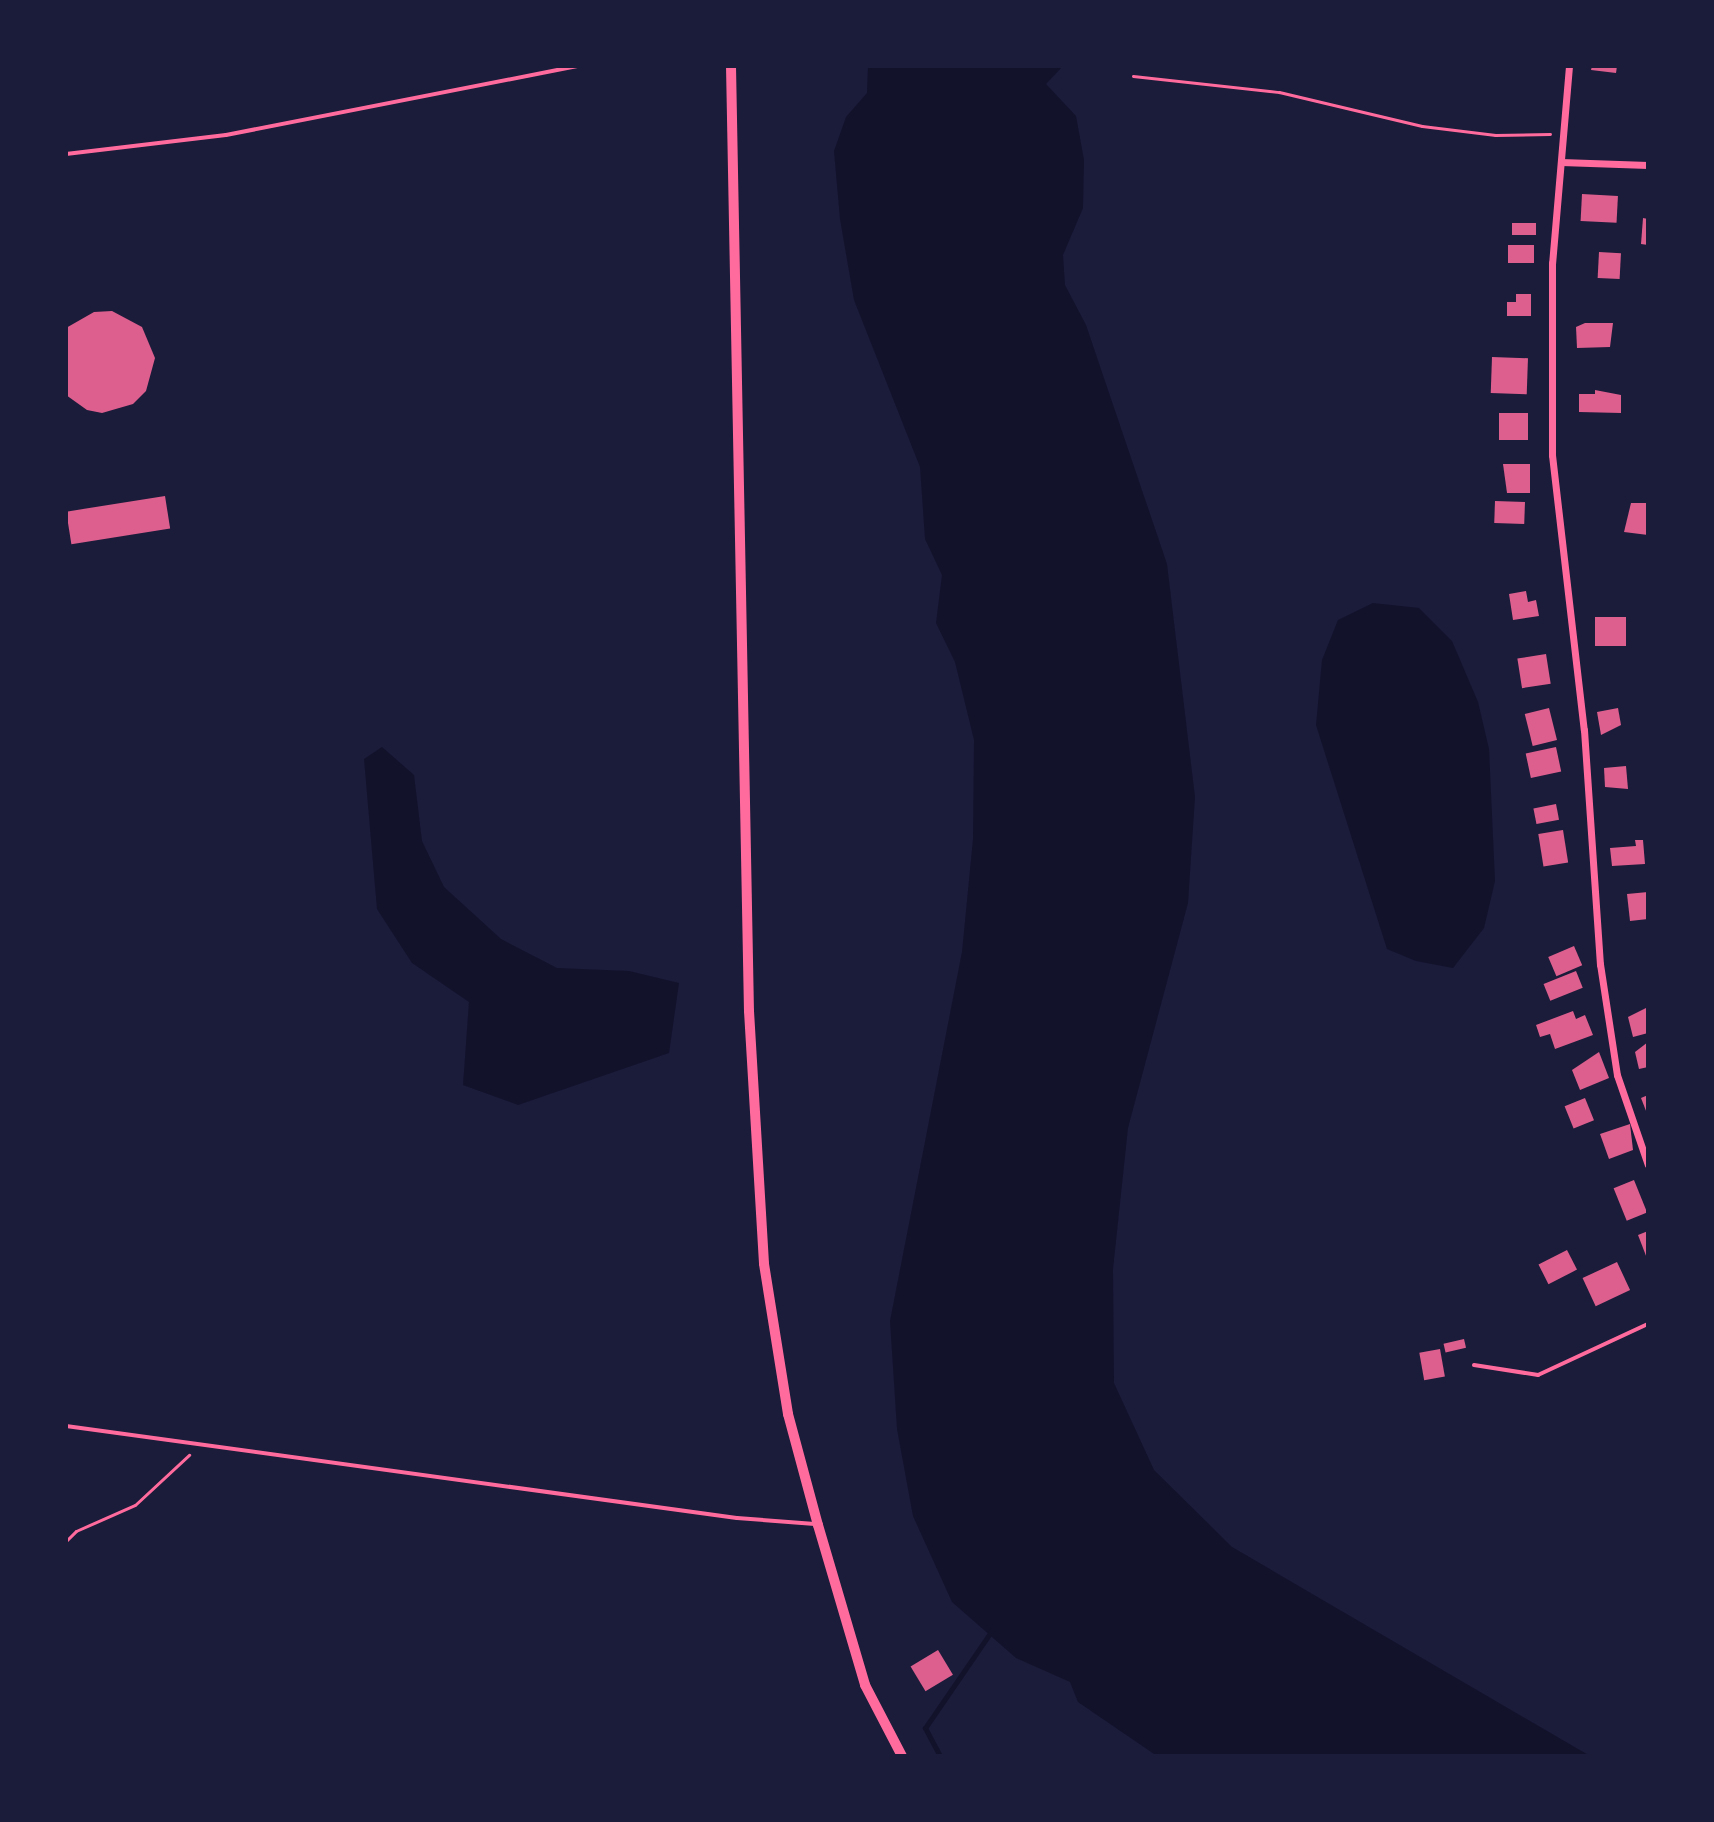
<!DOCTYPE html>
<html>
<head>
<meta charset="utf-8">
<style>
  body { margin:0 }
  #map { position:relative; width:1714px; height:1822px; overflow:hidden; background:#1b1b3a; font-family:Manrope,sans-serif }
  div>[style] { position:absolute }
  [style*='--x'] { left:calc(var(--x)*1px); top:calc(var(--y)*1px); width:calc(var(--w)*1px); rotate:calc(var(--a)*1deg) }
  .water>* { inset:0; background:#12122b }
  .stream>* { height:5px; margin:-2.5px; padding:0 2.5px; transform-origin:2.5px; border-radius:2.5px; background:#12122b }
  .building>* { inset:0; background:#dd5f8e; transform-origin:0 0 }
  .path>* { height:3px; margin:-1.5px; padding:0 1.5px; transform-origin:1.5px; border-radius:1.5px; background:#ff6b9d }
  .service>* { height:4px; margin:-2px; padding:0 2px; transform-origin:2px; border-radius:2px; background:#ff6b9d }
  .minor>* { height:7px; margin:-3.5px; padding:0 3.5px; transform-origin:3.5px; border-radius:3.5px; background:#ff6b9d }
  .secondary>* { height:10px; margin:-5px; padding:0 5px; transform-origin:5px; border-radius:5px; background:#ff6b9d }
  span { translate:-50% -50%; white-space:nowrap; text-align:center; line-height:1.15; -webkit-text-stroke:6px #1b1b3a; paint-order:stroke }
  .frame { position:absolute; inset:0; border:68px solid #1b1b3a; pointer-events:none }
</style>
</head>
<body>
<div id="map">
  <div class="water">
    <div style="clip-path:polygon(868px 66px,1063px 66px,1046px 84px,1076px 116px,1084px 160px,1083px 208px,1063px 255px,1065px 285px,1086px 325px,1167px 564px,1195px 797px,1188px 903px,1128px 1128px,1113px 1269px,1114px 1383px,1154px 1470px,1232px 1547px,1590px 1756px,1157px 1756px,1078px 1702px,1070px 1682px,1016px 1658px,952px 1602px,913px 1516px,897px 1429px,890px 1321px,962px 952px,973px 839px,974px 740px,955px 662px,936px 623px,942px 575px,925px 539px,920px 467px,854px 300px,840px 219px,834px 151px,846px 117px,867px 93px)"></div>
    <div style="clip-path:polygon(1373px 603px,1419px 608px,1452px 641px,1478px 702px,1489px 749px,1495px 881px,1484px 928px,1453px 968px,1416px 961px,1387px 949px,1316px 725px,1322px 660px,1338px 620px)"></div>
    <div style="clip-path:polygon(382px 747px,414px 775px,422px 841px,444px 887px,501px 939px,557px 968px,629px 971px,679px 983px,669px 1053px,518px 1105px,463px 1085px,469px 1002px,412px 963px,377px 909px,364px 759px)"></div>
  </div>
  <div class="stream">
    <div style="--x:940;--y:1756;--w:32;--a:-118"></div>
    <div style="--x:925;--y:1728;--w:119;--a:-55.6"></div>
  </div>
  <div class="building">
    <div style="clip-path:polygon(1592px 66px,1617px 66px,1616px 73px,1591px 70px)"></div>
    <div style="left:1582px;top:194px;width:36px;height:27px;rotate:3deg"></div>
    <div style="clip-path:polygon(1643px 218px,1648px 219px,1648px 245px,1641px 244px)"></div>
    <div style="left:1536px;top:223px;width:12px;height:24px;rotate:90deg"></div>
    <div style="left:1534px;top:245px;width:18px;height:26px;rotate:90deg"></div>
    <div style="left:1599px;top:252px;width:22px;height:26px;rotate:3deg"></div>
    <div style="clip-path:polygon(1516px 294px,1531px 294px,1531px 316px,1507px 316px,1507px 302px,1516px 302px)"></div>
    <div style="clip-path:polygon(112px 311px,142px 327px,155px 358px,146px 391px,133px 404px,102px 413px,87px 410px,66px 395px,66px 328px,94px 312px)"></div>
    <div style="clip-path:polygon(1585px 323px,1613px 323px,1610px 347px,1577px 348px,1576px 327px)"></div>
    <div style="left:1492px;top:357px;width:36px;height:36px;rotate:2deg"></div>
    <div style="clip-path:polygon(1595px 390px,1621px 395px,1621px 413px,1579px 412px,1579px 394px,1595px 394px)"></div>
    <div style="left:1499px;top:413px;width:29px;height:27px"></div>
    <div style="clip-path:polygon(1503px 464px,1530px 464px,1530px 493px,1507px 493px)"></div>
    <div style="left:165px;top:496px;width:33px;height:100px;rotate:81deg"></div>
    <div style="left:1495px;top:501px;width:30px;height:22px;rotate:2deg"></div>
    <div style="clip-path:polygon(1631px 503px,1648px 503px,1648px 535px,1624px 532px)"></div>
    <div style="clip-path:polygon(1526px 591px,1528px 602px,1536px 600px,1539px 616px,1513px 620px,1509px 594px)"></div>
    <div style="left:1626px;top:617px;width:29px;height:31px;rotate:90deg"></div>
    <div style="left:1546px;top:654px;width:30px;height:29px;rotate:81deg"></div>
    <div style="left:1549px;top:708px;width:33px;height:25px;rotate:76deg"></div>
    <div style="clip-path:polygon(1618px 708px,1621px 725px,1601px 735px,1597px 712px)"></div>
    <div style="left:1556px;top:747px;width:25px;height:31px;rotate:78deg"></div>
    <div style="clip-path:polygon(1626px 766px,1628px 789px,1605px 787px,1604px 768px)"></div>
    <div style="left:1556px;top:804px;width:16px;height:23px;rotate:79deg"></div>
    <div style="left:1563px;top:830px;width:33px;height:25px;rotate:81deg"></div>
    <div style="clip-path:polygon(1635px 840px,1643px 840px,1645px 864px,1612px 866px,1610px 848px,1636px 846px)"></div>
    <div style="clip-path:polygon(1648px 892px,1648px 919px,1630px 921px,1627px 894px)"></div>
    <div style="left:1574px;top:946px;width:21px;height:28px;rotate:67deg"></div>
    <div style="left:1576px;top:971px;width:18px;height:35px;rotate:68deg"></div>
    <div style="clip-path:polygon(1648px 1007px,1648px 1033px,1633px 1037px,1628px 1017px)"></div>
    <div style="clip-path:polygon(1573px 1011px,1576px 1019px,1585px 1015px,1593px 1035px,1555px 1049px,1550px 1034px,1540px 1037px,1536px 1025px)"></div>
    <div style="clip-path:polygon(1648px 1042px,1648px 1067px,1639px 1069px,1635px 1052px)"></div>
    <div style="clip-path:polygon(1599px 1052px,1609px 1078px,1580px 1090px,1572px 1070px)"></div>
    <div style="clip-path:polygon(1648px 1095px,1648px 1116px,1641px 1098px)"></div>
    <div style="left:1585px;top:1098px;width:24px;height:22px;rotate:68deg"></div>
    <div style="clip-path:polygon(1630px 1124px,1633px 1150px,1609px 1159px,1600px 1134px)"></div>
    <div style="left:1634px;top:1180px;width:35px;height:22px;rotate:68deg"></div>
    <div style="clip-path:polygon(1648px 1231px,1648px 1261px,1638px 1235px)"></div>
    <div style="left:1567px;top:1250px;width:22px;height:32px;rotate:63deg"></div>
    <div style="left:1617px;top:1262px;width:31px;height:38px;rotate:65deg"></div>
    <div style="left:1464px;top:1339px;width:9px;height:21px;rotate:77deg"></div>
    <div style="left:1440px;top:1349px;width:28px;height:21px;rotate:80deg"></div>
    <div style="left:938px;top:1650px;width:29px;height:32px;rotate:59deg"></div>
  </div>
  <div class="path">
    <div style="--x:1133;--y:76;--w:147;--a:6.3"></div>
    <div style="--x:1279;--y:92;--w:147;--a:13.4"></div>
    <div style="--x:1422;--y:126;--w:74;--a:7"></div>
    <div style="--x:1495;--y:135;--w:55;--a:-1"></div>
    <div style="--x:66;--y:1541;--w:14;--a:-45"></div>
    <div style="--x:76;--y:1531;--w:64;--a:-23.8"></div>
    <div style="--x:135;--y:1505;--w:74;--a:-42.8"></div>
  </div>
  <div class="service">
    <div style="--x:66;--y:154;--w:161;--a:-6.8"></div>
    <div style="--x:226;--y:135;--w:358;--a:-11.1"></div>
    <div style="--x:1474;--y:1365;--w:65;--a:8.9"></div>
    <div style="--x:1538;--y:1375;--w:121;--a:-24.9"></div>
    <div style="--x:66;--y:1426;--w:677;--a:7.81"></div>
    <div style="--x:737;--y:1518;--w:78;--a:4.4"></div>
  </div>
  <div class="minor">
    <div style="--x:1569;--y:66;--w:198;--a:94.9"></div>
    <div style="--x:1552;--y:263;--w:192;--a:90"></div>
    <div style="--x:1552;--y:455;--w:277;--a:83.4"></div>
    <div style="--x:1584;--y:730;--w:235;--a:86.1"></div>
    <div style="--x:1600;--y:964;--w:112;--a:81.3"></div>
    <div style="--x:1617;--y:1075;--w:95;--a:71"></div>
    <div style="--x:1561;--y:162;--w:87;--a:2"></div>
  </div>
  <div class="secondary">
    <div style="--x:731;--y:66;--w:945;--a:88.91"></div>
    <div style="--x:749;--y:1011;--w:253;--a:86.6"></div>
    <div style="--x:764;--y:1264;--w:152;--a:80.9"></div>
    <div style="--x:788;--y:1414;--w:115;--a:74.9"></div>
    <div style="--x:818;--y:1525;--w:167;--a:73.6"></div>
    <div style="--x:865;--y:1685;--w:80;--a:62.5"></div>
  </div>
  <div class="frame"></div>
</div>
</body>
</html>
